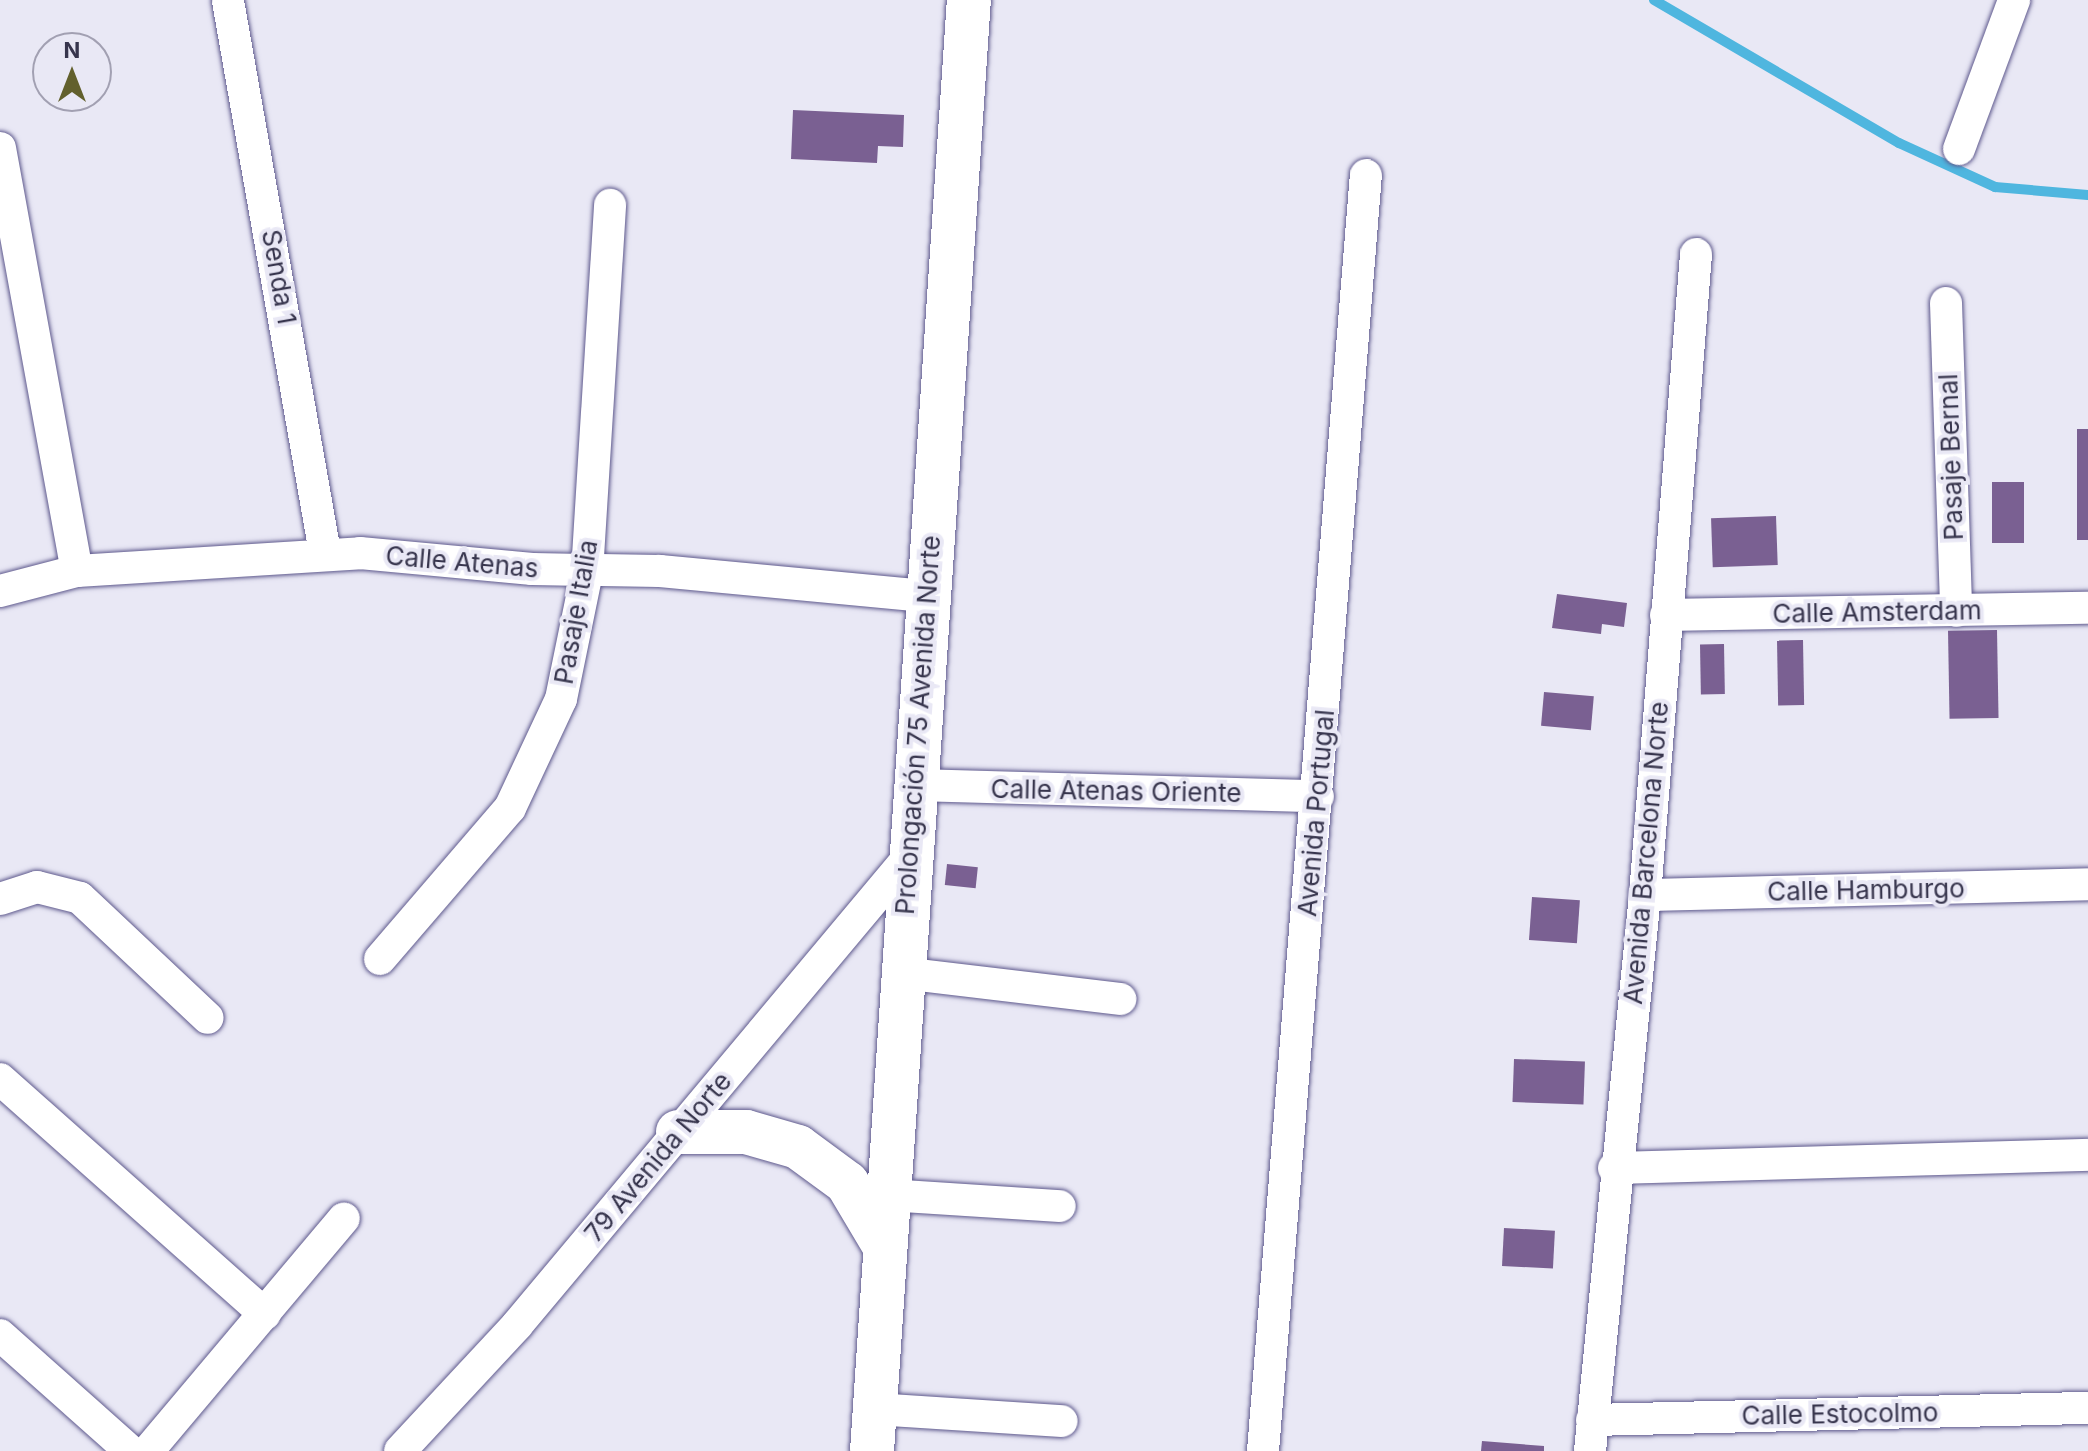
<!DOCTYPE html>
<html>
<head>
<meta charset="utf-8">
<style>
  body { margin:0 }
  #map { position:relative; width:2088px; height:1451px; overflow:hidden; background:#e9e8f5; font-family:Inter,sans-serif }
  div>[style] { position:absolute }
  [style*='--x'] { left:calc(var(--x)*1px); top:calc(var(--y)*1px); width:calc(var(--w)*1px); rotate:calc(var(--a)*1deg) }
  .stream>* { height:10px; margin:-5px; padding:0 5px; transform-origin:5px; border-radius:5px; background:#4fb6df }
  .building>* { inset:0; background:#7a6092; transform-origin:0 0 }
  .roads { filter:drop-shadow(0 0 2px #5e598d) drop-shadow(0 0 2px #5e598d) }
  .minor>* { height:32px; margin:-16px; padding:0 16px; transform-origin:16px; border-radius:16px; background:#fff }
  .secondary>* { height:44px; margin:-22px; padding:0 22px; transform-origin:22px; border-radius:22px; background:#fff }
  span { translate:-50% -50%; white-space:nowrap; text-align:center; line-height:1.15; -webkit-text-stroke:8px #e9e8f5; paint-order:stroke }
  .street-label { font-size:26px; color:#37354d }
  .north { position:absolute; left:32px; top:32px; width:80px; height:80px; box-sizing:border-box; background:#e9e8f5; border:2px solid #a2a0b2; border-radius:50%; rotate:0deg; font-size:22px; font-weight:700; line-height:32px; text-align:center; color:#37354d }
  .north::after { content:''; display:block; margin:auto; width:28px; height:36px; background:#62602d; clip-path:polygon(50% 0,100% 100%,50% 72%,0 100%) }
</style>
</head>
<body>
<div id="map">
  <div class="stream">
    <div style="--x:1654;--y:0;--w:284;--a:30.3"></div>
    <div style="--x:1899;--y:143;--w:106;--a:24.6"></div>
    <div style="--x:1995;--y:187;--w:93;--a:4.9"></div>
  </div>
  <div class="building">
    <div style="clip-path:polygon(793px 110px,904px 115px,903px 147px,878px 146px,877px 163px,791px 159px)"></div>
    <div style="left:2077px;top:429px;width:11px;height:111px"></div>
    <div style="left:1992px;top:482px;width:32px;height:61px"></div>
    <div style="left:1776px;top:516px;width:49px;height:65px;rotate:88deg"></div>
    <div style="clip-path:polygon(1557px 594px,1627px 603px,1624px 627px,1602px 624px,1601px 634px,1552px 628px)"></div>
    <div style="left:1997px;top:630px;width:88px;height:49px;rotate:89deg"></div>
    <div style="left:1803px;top:640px;width:65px;height:26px;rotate:89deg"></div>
    <div style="left:1724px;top:644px;width:50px;height:24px;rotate:89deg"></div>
    <div style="left:1544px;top:692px;width:50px;height:34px;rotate:5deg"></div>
    <div style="left:947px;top:864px;width:31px;height:21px;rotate:6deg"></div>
    <div style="left:1532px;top:897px;width:48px;height:43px;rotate:4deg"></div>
    <div style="left:1514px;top:1059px;width:71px;height:43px;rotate:2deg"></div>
    <div style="left:1504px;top:1228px;width:51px;height:38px;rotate:3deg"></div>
    <div style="clip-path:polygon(1482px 1441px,1544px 1446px,1544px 1451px,1481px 1451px)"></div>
  </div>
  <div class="roads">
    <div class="minor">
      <div style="--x:228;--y:1;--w:560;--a:80.03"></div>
      <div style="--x:0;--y:148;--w:430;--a:79.7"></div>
      <div style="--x:1959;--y:149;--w:159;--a:-69.7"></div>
      <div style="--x:1946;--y:303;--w:308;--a:88.1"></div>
      <div style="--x:0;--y:591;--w:80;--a:-14.6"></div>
      <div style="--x:77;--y:571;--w:284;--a:-3.6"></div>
      <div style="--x:360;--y:553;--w:173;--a:5.3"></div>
      <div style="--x:532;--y:569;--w:128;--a:0.9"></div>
      <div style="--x:660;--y:571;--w:266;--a:5.4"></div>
      <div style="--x:1666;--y:615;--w:422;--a:-1"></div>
      <div style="--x:914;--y:785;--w:404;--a:1.6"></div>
      <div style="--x:1645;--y:895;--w:443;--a:-1.4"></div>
      <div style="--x:0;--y:899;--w:39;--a:-18"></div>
      <div style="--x:37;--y:887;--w:44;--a:14.3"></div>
      <div style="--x:80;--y:898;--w:175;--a:43.2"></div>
      <div style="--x:380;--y:959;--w:199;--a:-49.3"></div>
      <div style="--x:510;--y:808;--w:120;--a:-64.9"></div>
      <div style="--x:561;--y:699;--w:130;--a:-78.4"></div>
      <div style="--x:587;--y:572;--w:368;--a:-86.4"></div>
      <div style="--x:902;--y:973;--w:220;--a:6.8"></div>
      <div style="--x:0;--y:1079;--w:354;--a:41.6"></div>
      <div style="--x:1614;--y:1168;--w:474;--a:-1.6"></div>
      <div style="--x:888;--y:1195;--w:172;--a:3.7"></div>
      <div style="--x:0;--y:1335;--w:174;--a:41.7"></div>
      <div style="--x:875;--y:1409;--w:187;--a:3.7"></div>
      <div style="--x:1592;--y:1420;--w:496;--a:-1.4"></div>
      <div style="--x:148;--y:1451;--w:304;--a:-49.9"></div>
      <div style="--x:400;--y:1451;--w:172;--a:-47.1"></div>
      <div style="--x:517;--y:1325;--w:610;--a:-50.05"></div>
      <div style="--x:1263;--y:1451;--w:1280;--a:-85.39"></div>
      <div style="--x:1590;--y:1451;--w:559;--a:-84.35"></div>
      <div style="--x:1645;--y:895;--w:643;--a:-85.45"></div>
    </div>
    <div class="secondary">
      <div style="--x:678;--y:1132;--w:68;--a:0"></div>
      <div style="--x:746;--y:1132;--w:54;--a:16.1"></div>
      <div style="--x:798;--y:1147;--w:61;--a:36.3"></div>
      <div style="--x:847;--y:1183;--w:74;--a:59.3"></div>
      <div style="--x:872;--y:1451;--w:1454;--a:-86.18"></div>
    </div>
  </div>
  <div class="street-label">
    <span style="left:279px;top:277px;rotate:80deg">Senda 1</span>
    <span style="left:1951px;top:457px;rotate:-92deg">Pasaje Bernal</span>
    <span style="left:462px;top:562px;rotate:5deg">Calle Atenas</span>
    <span style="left:576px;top:612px;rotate:-80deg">Pasaje Italia</span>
    <span style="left:1877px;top:612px;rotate:-1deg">Calle Amsterdam</span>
    <span style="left:918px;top:725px;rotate:-86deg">Prolongación 75 Avenida Norte</span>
    <span style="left:1116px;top:791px;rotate:1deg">Calle Atenas Oriente</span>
    <span style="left:1316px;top:813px;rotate:-85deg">Avenida Portugal</span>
    <span style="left:1646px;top:853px;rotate:-85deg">Avenida Barcelona Norte</span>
    <span style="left:1866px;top:890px;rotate:-1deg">Calle Hamburgo</span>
    <span style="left:658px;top:1157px;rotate:-50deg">79 Avenida Norte</span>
    <span style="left:1840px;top:1414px;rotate:-1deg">Calle Estocolmo</span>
  </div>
  <div class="north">N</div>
</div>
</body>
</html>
